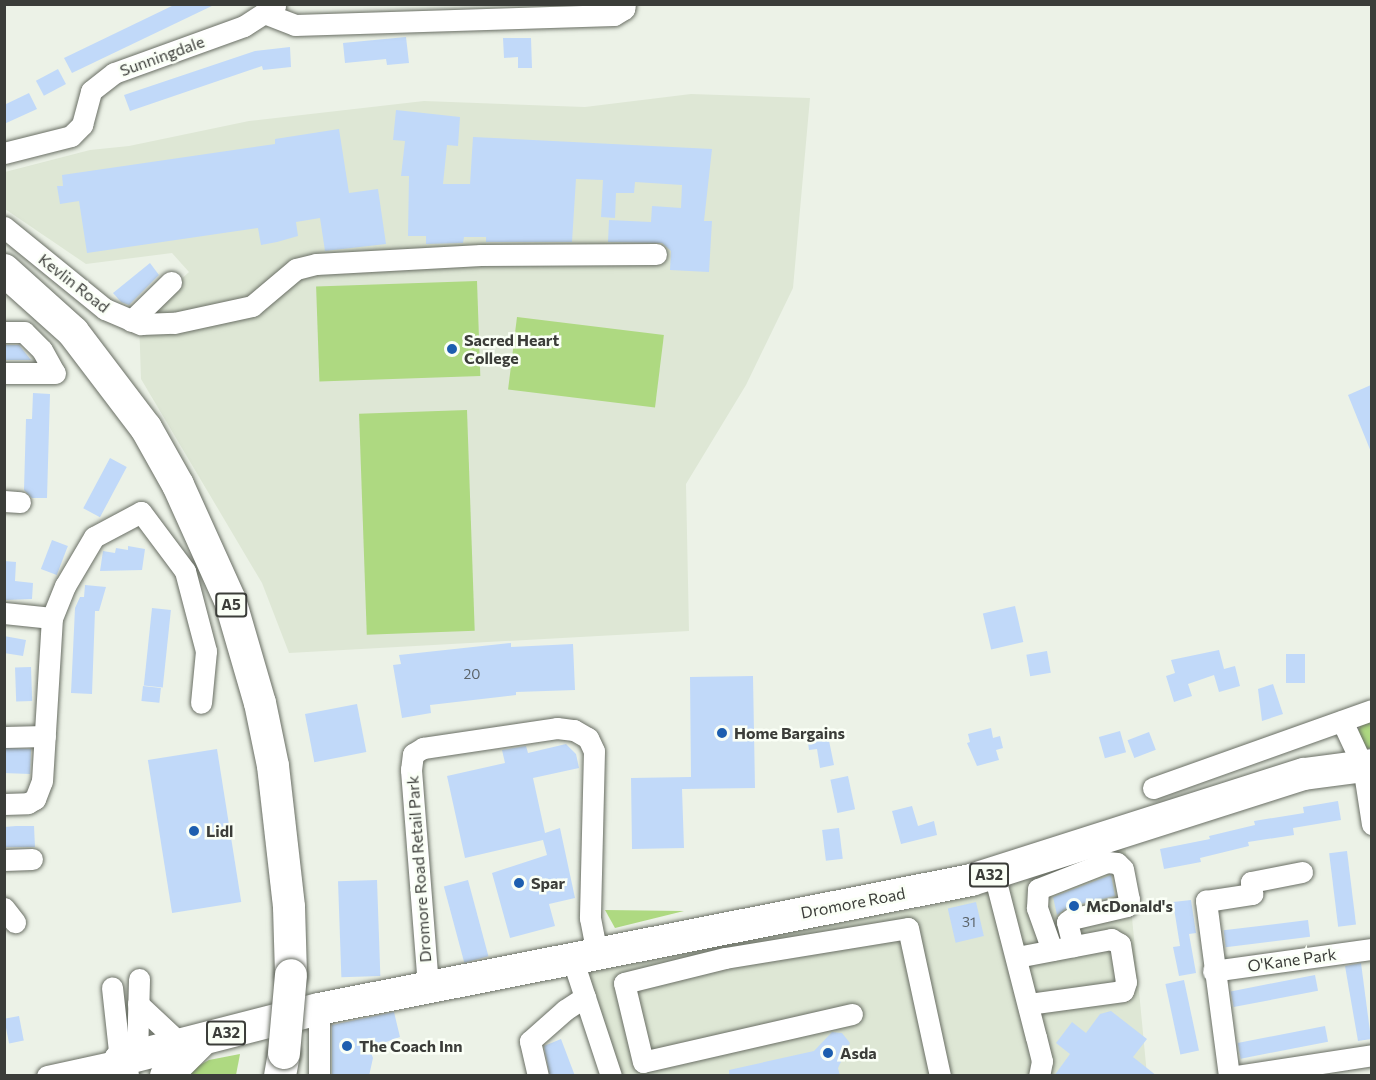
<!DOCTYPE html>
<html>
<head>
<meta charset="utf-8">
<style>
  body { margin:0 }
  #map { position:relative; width:1376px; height:1080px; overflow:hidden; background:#ecf2e7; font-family:Commissioner,sans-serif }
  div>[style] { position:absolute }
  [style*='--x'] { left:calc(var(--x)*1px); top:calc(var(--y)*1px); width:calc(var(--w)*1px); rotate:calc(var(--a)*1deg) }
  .built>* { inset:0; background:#dee7d5 }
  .green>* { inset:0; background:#aed981; transform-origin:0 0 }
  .building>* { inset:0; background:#c1d9f9; transform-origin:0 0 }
  .roads { filter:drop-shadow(0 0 2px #696e64) drop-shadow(0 0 2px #696e64) }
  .minor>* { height:21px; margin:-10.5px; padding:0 10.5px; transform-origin:10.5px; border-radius:10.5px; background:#fff }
  .highway>* { height:32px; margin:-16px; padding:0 16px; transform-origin:16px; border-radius:16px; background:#fff }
  .bridges { filter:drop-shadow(0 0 2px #696e64) drop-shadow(0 0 2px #696e64) }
  .highway-bridge>* { height:32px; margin:-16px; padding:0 16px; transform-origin:16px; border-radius:16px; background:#fff }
  .dots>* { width:16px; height:16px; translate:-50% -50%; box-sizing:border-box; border:3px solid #fafff6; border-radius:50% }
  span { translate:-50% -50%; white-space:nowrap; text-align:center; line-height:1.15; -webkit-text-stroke:5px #fafff6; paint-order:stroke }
  .number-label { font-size:14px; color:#5c6469 }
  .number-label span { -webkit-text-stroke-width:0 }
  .shield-label span { padding:2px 4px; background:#fafff6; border:2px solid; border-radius:4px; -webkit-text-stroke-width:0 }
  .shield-label { font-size:15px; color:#3b3d39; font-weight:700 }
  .street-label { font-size:16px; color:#3b3d39 }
  .poi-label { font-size:16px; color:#3b3d39; font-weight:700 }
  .left { translate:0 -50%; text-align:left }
  .frame { position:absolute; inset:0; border:6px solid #3b3d39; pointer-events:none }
</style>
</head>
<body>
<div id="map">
  <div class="built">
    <div style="clip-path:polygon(691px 94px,810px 98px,793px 288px,746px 385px,686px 484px,689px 631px,289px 653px,262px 583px,141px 379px,139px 319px,189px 272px,172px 253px,86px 264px,5px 209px,5px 172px,90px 150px,129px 146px,249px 121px,424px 101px,585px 107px)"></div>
    <div style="clip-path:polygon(1125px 844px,1147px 1075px,601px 1075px,569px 982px,589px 972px,714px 940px,927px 907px,1017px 883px)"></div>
  </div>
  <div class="green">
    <div style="left:477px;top:281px;width:95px;height:161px;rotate:88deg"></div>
    <div style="left:517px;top:317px;width:148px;height:73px;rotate:7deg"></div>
    <div style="left:467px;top:410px;width:221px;height:108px;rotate:88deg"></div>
    <div style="clip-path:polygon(1371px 718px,1371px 748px,1361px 750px,1356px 735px,1363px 721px)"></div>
    <div style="clip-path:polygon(605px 910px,684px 911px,615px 928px)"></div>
    <div style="clip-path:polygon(240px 1054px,236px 1075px,180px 1076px,209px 1060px)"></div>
  </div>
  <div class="building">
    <div style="clip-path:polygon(176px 4px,216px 4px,72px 73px,64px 58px)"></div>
    <div style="clip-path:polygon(406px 37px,409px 63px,387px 65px,386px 59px,345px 63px,343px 43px)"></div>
    <div style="clip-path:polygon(503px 38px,531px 38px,532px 68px,518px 68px,518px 57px,504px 58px)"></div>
    <div style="clip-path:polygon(290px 47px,291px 67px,263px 70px,262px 66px,130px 111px,124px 95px,255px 51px)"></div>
    <div style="left:58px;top:69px;width:17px;height:25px;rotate:62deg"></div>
    <div style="clip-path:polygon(29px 93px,37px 109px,4px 124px,4px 105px)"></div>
    <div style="clip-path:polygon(396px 110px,460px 117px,458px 146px,447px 145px,443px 184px,470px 184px,473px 137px,712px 149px,704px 221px,712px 221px,709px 272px,670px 270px,671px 251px,662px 243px,608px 242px,609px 220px,651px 222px,652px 206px,681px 208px,682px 185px,635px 182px,634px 193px,616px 193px,615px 218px,601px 217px,603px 180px,576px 179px,572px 242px,486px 242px,486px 237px,464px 237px,463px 243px,426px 244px,426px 236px,408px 236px,409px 176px,401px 176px,405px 141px,393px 140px)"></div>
    <div style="clip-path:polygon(339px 129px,349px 193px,378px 189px,386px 244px,325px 251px,320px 218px,296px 222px,298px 236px,277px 242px,261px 245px,258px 228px,87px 253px,79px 201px,60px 204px,57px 186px,63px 186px,62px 175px,275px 144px,275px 139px)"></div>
    <div style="clip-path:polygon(150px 263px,159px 275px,129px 305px,121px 302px,113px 293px)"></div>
    <div style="clip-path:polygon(4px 345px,19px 345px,31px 360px,4px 360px)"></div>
    <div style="clip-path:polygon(1371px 385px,1371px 452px,1348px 395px)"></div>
    <div style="clip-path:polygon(33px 393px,50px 394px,47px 498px,32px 498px,24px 490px,26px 419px,32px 419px)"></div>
    <div style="left:110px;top:458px;width:19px;height:57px;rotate:28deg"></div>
    <div style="left:52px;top:540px;width:17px;height:31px;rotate:21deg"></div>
    <div style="clip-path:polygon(128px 546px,145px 549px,142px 570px,100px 571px,103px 551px,115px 553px,116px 548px,128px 550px)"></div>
    <div style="clip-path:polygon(4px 561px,16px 562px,15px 581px,33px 583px,32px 599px,4px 600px)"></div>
    <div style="clip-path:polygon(85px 585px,106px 587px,99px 611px,95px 611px,92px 694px,71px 693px,75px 608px,80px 597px,84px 597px)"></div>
    <div style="left:1015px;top:606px;width:37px;height:33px;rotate:77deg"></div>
    <div style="left:152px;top:608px;width:19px;height:78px;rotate:6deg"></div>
    <div style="clip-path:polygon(4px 636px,26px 640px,23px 656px,4px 653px)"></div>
    <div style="clip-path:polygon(511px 643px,511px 647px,573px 644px,575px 690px,516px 692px,516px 695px,430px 705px,431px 713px,402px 718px,393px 665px,401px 664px,399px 655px)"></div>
    <div style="clip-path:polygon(1219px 650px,1224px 669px,1235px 666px,1240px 686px,1219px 692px,1214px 675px,1188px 684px,1192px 696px,1174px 702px,1166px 676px,1175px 673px,1171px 660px)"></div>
    <div style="left:1047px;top:651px;width:22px;height:21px;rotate:80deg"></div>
    <div style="left:1286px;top:654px;width:19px;height:29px"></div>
    <div style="left:31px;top:667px;width:34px;height:16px;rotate:88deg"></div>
    <div style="clip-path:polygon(753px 676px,755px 788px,682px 789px,684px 848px,632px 849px,631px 778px,691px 777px,690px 677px)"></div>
    <div style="clip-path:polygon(1273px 684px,1283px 714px,1262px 721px,1258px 689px)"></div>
    <div style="left:143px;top:686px;width:18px;height:15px;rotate:6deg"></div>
    <div style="left:357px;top:704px;width:49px;height:53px;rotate:79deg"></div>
    <div style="clip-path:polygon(991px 728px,993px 738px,1000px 736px,1003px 748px,996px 750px,999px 760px,977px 766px,967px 743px,970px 742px,968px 734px)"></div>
    <div style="clip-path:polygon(827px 731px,834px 765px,820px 768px,817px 749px,809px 750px,807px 735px)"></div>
    <div style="left:1120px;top:731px;width:22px;height:22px;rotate:74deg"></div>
    <div style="left:1149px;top:732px;width:19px;height:23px;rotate:69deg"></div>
    <div style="clip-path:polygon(566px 744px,576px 754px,579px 768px,533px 778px,545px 833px,560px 828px,575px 898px,549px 904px,555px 926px,510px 938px,492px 873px,547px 855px,543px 840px,465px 858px,447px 776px,505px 763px,502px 750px,526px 746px,528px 753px)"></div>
    <div style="left:31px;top:749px;width:25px;height:27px;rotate:92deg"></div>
    <div style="left:217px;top:749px;width:155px;height:70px;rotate:81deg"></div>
    <div style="left:848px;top:776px;width:34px;height:18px;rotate:78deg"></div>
    <div style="clip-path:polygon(1338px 801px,1341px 820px,1293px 828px,1294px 835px,1248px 842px,1249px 846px,1200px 858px,1201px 862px,1164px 869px,1160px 849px,1210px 839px,1209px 836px,1255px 825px,1254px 821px,1304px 813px,1303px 807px)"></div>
    <div style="clip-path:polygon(912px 806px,918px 826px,934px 821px,937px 835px,901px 844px,892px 811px)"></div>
    <div style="clip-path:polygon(16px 826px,34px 826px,35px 847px,4px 847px,4px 827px)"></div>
    <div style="left:839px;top:828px;width:31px;height:17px;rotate:83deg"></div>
    <div style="left:1347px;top:851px;width:74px;height:18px;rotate:83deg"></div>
    <div style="clip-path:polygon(1111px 875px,1115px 896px,1068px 907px,1057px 915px,1053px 897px)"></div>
    <div style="left:377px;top:880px;width:96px;height:39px;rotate:88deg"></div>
    <div style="left:468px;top:880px;width:79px;height:25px;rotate:75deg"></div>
    <div style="clip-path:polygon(1191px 900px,1196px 933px,1189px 934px,1196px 973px,1179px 976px,1173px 947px,1180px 946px,1173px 902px)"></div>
    <div style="left:976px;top:902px;width:35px;height:29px;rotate:77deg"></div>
    <div style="left:1308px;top:920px;width:17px;height:85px;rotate:83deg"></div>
    <div style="clip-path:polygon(1361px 963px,1371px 1039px,1358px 1041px,1345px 966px)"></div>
    <div style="left:1315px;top:975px;width:16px;height:86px;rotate:79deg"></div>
    <div style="left:1184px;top:980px;width:72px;height:19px;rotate:78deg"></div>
    <div style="clip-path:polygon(1111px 1011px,1147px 1039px,1133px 1057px,1157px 1076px,1054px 1076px,1070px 1054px,1056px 1043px,1072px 1022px,1086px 1033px,1100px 1014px)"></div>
    <div style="clip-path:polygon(394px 1012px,400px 1037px,369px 1048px,373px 1058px,369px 1076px,332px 1076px,332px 1025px)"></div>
    <div style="left:19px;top:1016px;width:25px;height:15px;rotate:79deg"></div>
    <div style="left:1325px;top:1026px;width:16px;height:89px;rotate:79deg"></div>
    <div style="clip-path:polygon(832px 1032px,842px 1033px,850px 1043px,838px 1068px,840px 1076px,729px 1076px,729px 1070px,814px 1051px)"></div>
    <div style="clip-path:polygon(561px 1039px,575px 1076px,550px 1076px,544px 1046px)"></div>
  </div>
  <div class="roads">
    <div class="minor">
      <div style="--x:264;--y:13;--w:33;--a:21"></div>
      <div style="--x:295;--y:25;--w:319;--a:-1.8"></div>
      <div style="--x:614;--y:15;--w:12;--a:-31"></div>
      <div style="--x:624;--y:9;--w:5;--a:-79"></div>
      <div style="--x:4;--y:153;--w:69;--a:-14.2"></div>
      <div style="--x:71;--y:136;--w:16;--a:-45"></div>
      <div style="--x:82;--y:125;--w:35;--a:-75"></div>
      <div style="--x:91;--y:91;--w:29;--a:-38"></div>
      <div style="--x:114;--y:73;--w:138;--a:-19.9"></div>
      <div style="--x:244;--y:26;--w:37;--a:-33"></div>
      <div style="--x:4;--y:227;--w:130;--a:39.1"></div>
      <div style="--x:105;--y:309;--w:39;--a:23"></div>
      <div style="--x:141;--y:324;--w:33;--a:-2"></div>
      <div style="--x:174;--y:323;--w:80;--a:-12.3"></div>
      <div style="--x:252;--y:306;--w:57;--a:-40.1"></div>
      <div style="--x:296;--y:269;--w:21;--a:-14"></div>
      <div style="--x:316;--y:264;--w:165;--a:-3.1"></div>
      <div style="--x:481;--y:255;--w:175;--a:-0.3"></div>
      <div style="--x:131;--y:321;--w:56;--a:-44.3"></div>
      <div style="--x:4;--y:332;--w:20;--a:0"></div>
      <div style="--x:24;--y:332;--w:25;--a:45"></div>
      <div style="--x:42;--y:350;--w:26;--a:61"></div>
      <div style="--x:4;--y:373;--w:51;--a:0"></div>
      <div style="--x:4;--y:501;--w:16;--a:4"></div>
      <div style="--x:4;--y:613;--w:48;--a:5.9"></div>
      <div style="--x:1342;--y:721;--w:50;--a:65"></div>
      <div style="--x:1363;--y:766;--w:59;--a:81.2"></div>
      <div style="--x:4;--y:737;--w:41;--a:-1.4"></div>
      <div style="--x:1153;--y:788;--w:232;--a:-19.6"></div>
      <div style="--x:4;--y:804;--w:24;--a:-2"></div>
      <div style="--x:28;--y:803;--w:8;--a:-30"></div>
      <div style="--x:35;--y:799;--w:19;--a:-69"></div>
      <div style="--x:42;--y:781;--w:163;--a:-86.5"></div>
      <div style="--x:52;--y:618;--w:35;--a:-68"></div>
      <div style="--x:65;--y:586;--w:57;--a:-59.4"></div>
      <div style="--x:94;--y:537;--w:53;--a:-28"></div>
      <div style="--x:141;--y:512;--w:74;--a:53.3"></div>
      <div style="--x:185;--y:571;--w:83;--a:75.3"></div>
      <div style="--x:206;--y:651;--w:52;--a:95.5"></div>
      <div style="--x:4;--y:860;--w:28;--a:-2"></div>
      <div style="--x:994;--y:874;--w:168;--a:75.6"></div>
      <div style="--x:1036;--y:1037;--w:25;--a:76"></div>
      <div style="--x:1042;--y:1061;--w:15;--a:101"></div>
      <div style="--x:4;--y:908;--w:18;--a:52"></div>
      <div style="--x:1052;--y:950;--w:45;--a:-109.7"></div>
      <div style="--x:1037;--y:908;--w:19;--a:-87"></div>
      <div style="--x:1038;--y:889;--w:74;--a:-21.4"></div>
      <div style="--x:1107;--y:862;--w:10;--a:6"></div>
      <div style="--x:1117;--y:863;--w:8;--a:45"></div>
      <div style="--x:1123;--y:869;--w:31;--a:79"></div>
      <div style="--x:1129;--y:899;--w:7;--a:106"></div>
      <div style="--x:1127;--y:906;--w:57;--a:166.9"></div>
      <div style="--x:1071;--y:919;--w:5;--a:143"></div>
      <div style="--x:1067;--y:922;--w:25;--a:76"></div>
      <div style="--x:1017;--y:957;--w:96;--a:-10.8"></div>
      <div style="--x:1111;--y:939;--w:10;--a:29"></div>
      <div style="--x:1120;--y:944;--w:38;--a:81"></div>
      <div style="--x:1126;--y:982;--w:9;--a:108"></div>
      <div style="--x:1123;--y:991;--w:96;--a:172.2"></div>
      <div style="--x:572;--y:958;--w:124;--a:71.7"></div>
      <div style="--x:1213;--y:971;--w:161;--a:-7.9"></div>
      <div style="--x:428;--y:986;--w:217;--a:-94.5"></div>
      <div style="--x:411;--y:770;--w:16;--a:-83"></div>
      <div style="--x:413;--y:754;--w:12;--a:-31"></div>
      <div style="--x:423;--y:748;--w:135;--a:-8.5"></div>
      <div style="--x:557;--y:728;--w:17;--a:7"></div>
      <div style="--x:574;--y:730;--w:16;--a:30"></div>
      <div style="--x:588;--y:738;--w:14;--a:65"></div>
      <div style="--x:594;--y:751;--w:167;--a:91.4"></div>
      <div style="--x:590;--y:918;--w:36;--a:79"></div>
      <div style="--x:138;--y:1004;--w:60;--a:43"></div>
      <div style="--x:852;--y:1014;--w:214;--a:167.1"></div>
      <div style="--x:643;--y:1062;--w:81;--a:-103.5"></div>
      <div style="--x:624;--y:983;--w:104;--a:-13.9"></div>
      <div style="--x:725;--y:958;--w:185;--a:-9.3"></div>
      <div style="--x:908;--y:928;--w:151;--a:77.8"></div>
      <div style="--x:137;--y:1056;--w:77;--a:-88.5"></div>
      <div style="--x:47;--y:1076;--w:75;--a:-12.4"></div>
      <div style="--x:120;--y:1060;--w:73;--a:-96.3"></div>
      <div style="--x:319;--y:1076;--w:67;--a:-90"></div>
      <div style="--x:538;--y:1076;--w:36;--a:-103"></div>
      <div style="--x:530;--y:1041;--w:47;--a:-41.5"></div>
      <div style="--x:565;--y:1010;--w:24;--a:-33"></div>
      <div style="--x:1229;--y:1076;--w:177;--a:-97.5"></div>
      <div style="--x:1206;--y:901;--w:47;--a:-8.7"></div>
      <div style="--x:1252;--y:894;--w:12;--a:-95"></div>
      <div style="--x:1251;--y:882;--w:52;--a:-11.1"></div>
      <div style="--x:1237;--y:1076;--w:137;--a:-8.8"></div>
    </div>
    <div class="highway">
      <div style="--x:4;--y:270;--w:93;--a:41.9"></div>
      <div style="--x:73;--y:332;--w:121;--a:52.8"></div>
      <div style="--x:146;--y:428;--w:65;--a:60.7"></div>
      <div style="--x:178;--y:485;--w:126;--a:65.7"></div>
      <div style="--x:230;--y:600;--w:107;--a:73.8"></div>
      <div style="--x:260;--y:703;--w:64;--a:78.3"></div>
      <div style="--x:273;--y:766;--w:142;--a:83.5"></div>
      <div style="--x:289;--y:907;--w:68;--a:88.3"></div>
      <div style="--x:123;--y:1076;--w:16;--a:-101"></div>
      <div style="--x:120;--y:1060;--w:205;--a:-14.4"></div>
      <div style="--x:319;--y:1009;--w:665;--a:-11.19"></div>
      <div style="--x:971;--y:880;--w:349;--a:-17.7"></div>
      <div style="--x:1304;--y:774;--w:69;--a:-7.5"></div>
      <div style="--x:166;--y:1076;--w:49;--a:-45"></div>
      <div style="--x:280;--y:1076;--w:23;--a:-80"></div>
    </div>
  </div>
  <div class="bridges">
    <div class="highway-bridge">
      <div style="--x:284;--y:1053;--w:78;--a:-84.9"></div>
    </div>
  </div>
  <div class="dots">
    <div style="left:452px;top:349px;background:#1d5eaf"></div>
    <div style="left:722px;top:733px;background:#1d5eaf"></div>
    <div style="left:194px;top:831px;background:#1d5eaf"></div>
    <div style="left:519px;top:883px;background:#1d5eaf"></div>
    <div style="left:1074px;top:906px;background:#1d5eaf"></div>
    <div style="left:347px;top:1046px;background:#1d5eaf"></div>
    <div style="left:828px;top:1053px;background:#1d5eaf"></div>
  </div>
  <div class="number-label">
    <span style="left:472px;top:674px">20</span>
    <span style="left:969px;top:922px">31</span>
  </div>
  <div class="shield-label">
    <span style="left:231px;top:605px">A5</span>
    <span style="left:989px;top:875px">A32</span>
    <span style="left:226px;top:1033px">A32</span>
  </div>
  <div class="street-label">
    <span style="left:162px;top:56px;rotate:-20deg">Sunningdale</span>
    <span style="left:74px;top:283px;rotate:38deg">Kevlin Road</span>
    <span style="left:419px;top:869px;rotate:-94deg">Dromore Road Retail Park</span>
    <span style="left:853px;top:903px;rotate:-11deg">Dromore Road</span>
    <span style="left:1292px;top:960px;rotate:-8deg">O'Kane Park</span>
  </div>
  <div class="poi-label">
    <span class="left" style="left:464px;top:349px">Sacred Heart<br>College</span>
    <span class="left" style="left:734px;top:733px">Home Bargains</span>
    <span class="left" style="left:206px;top:831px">Lidl</span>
    <span class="left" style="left:531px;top:883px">Spar</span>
    <span class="left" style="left:1086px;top:906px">McDonald's</span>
    <span class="left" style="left:359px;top:1046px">The Coach Inn</span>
    <span class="left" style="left:840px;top:1053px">Asda</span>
  </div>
  <div class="frame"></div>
</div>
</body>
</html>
